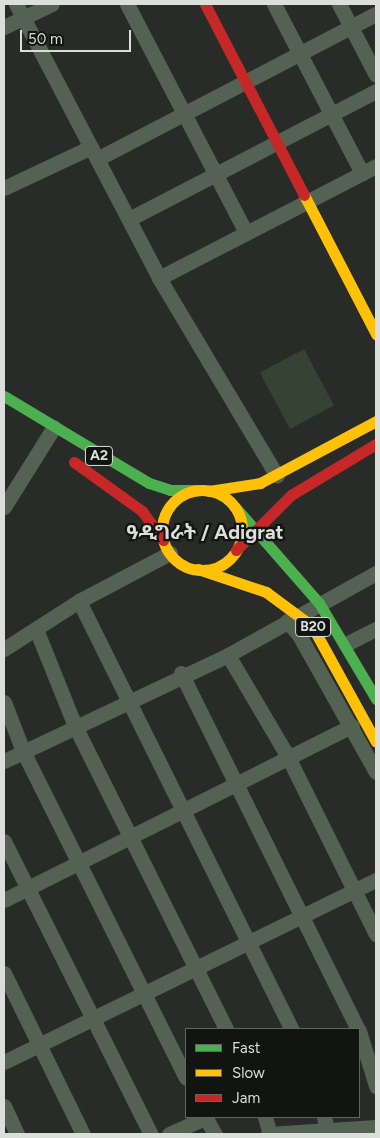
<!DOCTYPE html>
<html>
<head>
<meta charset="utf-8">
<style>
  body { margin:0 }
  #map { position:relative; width:380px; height:1138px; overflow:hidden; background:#282b28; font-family:Figtree,"Noto Sans Ethiopic",sans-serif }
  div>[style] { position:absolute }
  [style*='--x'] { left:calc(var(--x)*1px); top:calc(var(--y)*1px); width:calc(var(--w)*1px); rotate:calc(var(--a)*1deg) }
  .building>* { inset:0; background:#344334; transform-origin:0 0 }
  .street>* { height:15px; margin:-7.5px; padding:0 7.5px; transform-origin:7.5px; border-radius:7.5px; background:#546254 }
  .fast>* { height:11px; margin:-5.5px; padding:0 5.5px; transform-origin:5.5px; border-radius:5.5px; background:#4caf50 }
  .slow>* { height:11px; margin:-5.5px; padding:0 5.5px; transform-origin:5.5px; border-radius:5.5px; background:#ffc107 }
  .slow>.ring { margin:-5.5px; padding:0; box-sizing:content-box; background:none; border:11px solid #ffc107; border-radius:50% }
  .jam>* { height:11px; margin:-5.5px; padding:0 5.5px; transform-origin:5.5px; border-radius:5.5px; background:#c62828 }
  span { translate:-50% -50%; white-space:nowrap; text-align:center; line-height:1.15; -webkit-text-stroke:4.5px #111411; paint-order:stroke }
  .shield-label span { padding:1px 4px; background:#111411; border:1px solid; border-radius:4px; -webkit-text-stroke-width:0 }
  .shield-label { font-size:14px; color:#dbdedb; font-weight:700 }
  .district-label { font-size:20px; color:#dbdedb; font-weight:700 }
  .frame { position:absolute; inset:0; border:5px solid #dbdedb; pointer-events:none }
  .legend { position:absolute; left:185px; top:1028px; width:175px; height:90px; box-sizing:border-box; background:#111411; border:1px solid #626562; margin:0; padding:6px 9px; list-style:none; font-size:15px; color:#dbdedb }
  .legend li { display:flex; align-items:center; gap:10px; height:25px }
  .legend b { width:25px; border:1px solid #626562 }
  .scale { position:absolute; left:20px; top:30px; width:111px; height:22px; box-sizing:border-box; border:2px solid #dbdedb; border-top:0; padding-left:6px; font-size:15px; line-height:18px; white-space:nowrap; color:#dbdedb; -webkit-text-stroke:4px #111411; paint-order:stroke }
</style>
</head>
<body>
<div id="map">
  <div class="building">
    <div style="left:304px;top:349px;width:64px;height:50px;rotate:62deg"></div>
  </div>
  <div class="street">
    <div style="--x:16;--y:4;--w:309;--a:62.4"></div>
    <div style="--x:159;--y:278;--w:230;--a:59.2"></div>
    <div style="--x:127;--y:4;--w:258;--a:62.5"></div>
    <div style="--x:274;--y:4;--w:191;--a:62.5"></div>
    <div style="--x:339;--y:4;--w:80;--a:62.5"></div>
    <div style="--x:4;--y:27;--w:53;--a:-25.6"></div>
    <div style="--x:97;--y:159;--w:314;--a:-27.5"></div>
    <div style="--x:4;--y:188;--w:96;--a:-25.2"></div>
    <div style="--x:129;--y:219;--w:278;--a:-27.4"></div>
    <div style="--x:159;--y:278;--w:244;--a:-27.3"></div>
    <div style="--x:4;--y:507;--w:94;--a:-58"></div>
    <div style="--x:79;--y:601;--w:478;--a:63.6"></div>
    <div style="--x:287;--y:621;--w:18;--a:49"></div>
    <div style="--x:299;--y:635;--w:157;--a:60.7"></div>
    <div style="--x:36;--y:629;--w:105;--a:68.1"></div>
    <div style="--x:75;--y:726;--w:339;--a:63.5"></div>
    <div style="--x:346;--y:644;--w:34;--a:-27"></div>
    <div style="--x:4;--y:649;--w:89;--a:-32.6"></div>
    <div style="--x:79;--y:601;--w:103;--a:-27.8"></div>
    <div style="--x:228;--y:655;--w:118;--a:59.5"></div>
    <div style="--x:288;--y:757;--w:198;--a:63.6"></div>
    <div style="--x:181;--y:673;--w:398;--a:63.6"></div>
    <div style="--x:4;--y:702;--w:53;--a:68.8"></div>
    <div style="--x:23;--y:751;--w:365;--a:63.5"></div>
    <div style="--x:4;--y:761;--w:248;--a:-25.3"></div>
    <div style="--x:228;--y:655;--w:169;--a:-29"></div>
    <div style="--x:4;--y:841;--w:328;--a:63.4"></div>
    <div style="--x:4;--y:900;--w:389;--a:-26.6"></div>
    <div style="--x:4;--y:973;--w:179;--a:63.9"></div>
    <div style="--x:359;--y:1031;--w:58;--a:72.8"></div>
    <div style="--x:4;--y:1062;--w:414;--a:-26.1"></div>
    <div style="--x:4;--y:1106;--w:31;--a:65"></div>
    <div style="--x:205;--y:1117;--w:20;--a:60"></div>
    <div style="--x:265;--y:1117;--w:18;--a:74"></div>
    <div style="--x:324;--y:1117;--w:17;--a:77"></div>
    <div style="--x:169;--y:1134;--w:42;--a:-24.1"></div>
    <div style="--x:268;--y:1134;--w:108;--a:-3.7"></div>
  </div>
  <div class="fast">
    <div style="--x:4;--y:396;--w:169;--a:31"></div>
    <div style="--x:149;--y:483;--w:22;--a:18"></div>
    <div style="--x:170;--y:490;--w:27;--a:0"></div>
    <div style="--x:236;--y:508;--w:126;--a:48.9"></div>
    <div style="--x:319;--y:603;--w:112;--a:59.3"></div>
  </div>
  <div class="slow">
    <div style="--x:304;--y:195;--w:157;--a:62.6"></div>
    <div class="ring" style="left:162px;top:490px;width:69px;height:69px"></div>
    <div style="--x:209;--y:491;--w:52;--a:-8.9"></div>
    <div style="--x:260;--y:483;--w:132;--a:-28.1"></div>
    <div style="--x:198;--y:569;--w:72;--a:18.7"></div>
    <div style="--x:266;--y:592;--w:57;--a:36.5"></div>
    <div style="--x:312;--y:626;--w:132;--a:61.1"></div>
  </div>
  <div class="jam">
    <div style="--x:205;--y:4;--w:215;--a:62.6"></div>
    <div style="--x:74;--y:462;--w:84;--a:35.8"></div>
    <div style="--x:142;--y:511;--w:36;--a:54"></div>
    <div style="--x:236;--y:550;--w:78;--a:-45"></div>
    <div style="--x:291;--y:495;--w:99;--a:-31"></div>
  </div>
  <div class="shield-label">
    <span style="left:99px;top:456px">A2</span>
    <span style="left:313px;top:627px">B20</span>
  </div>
  <div class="district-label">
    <span style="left:205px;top:532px">ዓዲግራት / Adigrat</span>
  </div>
  <div class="frame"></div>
  <ul class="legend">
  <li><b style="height:6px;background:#4caf50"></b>Fast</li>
  <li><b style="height:6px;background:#ffc107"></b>Slow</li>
  <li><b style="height:6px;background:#c62828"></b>Jam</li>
  </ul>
  <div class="scale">50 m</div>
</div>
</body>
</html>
